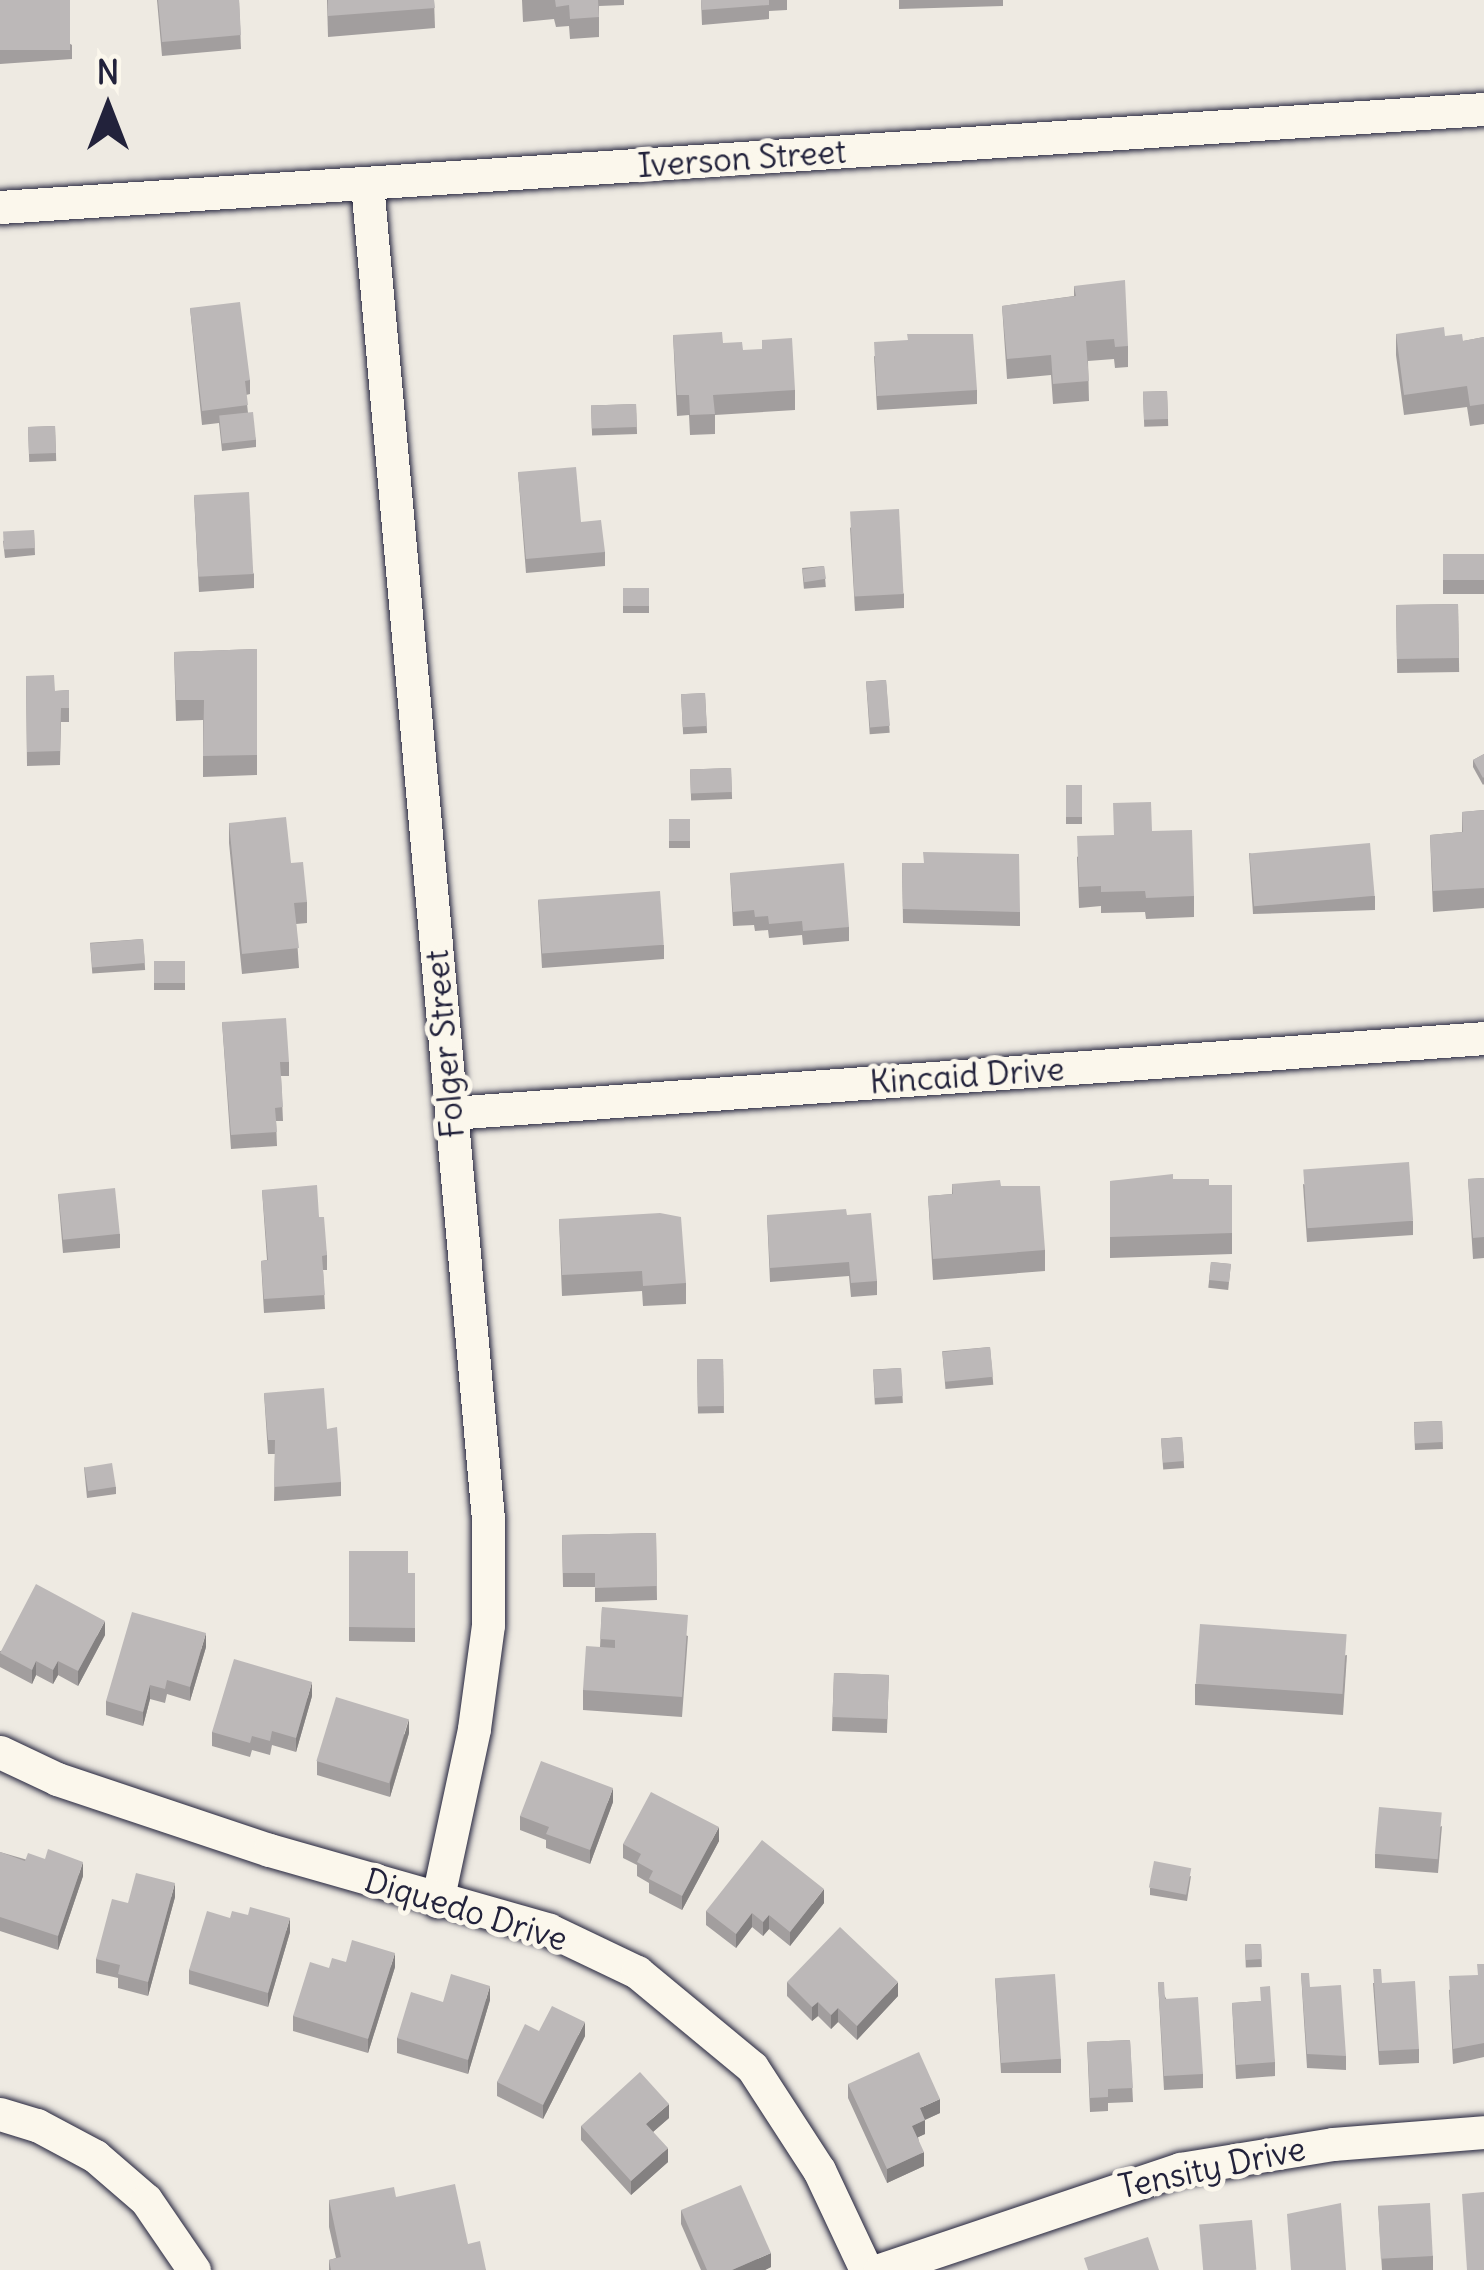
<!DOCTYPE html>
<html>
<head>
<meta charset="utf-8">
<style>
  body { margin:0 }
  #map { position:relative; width:1484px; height:2270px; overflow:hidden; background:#eeeae2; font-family:Delius,sans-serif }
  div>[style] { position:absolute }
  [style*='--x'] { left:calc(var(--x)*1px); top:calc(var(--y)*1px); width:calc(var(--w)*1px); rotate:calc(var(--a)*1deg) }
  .roads { filter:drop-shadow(0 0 3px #22223b) drop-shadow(0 0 3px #22223b) }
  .street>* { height:33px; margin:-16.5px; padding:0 16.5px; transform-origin:16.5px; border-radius:16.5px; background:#fbf7ec }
  .wall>* { inset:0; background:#a29e9e; transform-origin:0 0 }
  .shaded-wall>* { inset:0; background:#848181 }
  .building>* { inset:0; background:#bcb8b8; transform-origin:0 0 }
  span { translate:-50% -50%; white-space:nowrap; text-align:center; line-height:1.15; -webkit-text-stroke:10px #fbf7ec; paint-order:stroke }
  .street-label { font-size:33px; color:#22223b }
  .north { position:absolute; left:48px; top:48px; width:120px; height:120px; -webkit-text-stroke:9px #fbf7ec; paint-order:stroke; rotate:0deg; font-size:33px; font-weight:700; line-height:48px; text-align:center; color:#22223b }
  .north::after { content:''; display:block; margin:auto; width:42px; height:54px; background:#22223b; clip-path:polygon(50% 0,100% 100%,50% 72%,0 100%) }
</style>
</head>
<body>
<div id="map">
  <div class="roads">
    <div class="street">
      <div style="--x:367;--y:184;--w:1339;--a:84.82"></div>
      <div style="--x:488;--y:1518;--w:107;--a:90"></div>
      <div style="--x:488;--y:1625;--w:105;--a:97.7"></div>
      <div style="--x:474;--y:1729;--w:176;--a:102.1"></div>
      <div style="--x:0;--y:207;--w:1487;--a:-3.78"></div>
      <div style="--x:451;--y:1113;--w:1036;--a:-4.15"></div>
      <div style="--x:0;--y:1752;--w:63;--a:25.3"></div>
      <div style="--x:57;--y:1779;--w:224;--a:18.5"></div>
      <div style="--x:269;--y:1850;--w:291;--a:15.9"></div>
      <div style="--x:549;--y:1930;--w:98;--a:25.5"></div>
      <div style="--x:637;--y:1972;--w:149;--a:39.6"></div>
      <div style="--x:752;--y:2067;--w:123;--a:57"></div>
      <div style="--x:819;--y:2170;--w:110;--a:64.8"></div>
      <div style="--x:0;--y:2114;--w:39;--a:17"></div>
      <div style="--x:37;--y:2125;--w:66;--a:28.1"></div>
      <div style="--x:95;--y:2156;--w:67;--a:40.8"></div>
      <div style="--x:146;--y:2200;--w:85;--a:55.6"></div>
      <div style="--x:880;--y:2270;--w:317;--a:-18.6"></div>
      <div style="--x:1180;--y:2169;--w:155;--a:-9.3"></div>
      <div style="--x:1333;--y:2144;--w:151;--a:-4.5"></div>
    </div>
  </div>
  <div class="wall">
    <div style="clip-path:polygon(0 0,72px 45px,72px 59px,0 64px)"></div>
    <div style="clip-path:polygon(157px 0,239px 0,241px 49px,162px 56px)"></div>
    <div style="clip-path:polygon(327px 0,434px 0,435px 28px,328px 37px)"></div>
    <div style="clip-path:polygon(522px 0,624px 0,624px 5px,599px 6px,599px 37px,570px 39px,569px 26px,556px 27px,554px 19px,523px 22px)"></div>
    <div style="clip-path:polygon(701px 0,787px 0,787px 10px,769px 11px,769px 19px,702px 25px)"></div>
    <div style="clip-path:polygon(899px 0,1003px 0,1003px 6px,899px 9px)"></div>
    <div style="clip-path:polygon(1074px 286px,1128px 346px,1128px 367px,1115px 368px,1114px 359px,1088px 361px,1089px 401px,1053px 404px,1051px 375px,1007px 379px,1002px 306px,1074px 296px)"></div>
    <div style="clip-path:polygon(190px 308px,250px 380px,250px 394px,246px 395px,248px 413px,256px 440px,256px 447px,222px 451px,219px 423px,202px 425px)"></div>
    <div style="clip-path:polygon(1396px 334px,1445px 336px,1463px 341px,1484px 337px,1484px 424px,1470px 426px,1467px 407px,1404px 415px,1396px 355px)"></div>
    <div style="clip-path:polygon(673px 335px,723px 343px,743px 350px,795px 390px,795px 410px,715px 415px,715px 434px,690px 435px,689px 415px,677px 416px)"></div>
    <div style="clip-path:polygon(874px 356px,977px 390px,977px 404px,877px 410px)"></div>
    <div style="left:1167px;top:391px;width:35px;height:24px;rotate:88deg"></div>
    <div style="left:636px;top:404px;width:30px;height:45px;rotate:88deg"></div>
    <div style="left:55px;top:426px;width:35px;height:27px;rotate:88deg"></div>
    <div style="clip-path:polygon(518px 472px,581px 522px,605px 552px,605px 566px,526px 573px)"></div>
    <div style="clip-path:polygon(194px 496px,254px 574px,254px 588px,199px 592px)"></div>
    <div style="clip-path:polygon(850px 527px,904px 594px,904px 608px,855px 611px)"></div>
    <div style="clip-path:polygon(34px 530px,35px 555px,5px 558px,3px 541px)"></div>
    <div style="left:1443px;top:554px;width:41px;height:40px"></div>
    <div style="left:824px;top:566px;width:21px;height:22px;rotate:85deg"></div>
    <div style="left:623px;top:588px;width:26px;height:25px"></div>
    <div style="left:1458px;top:604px;width:68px;height:62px;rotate:89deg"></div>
    <div style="clip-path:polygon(257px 649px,257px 775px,203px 777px,203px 720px,176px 721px,174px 652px)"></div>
    <div style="clip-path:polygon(26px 676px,55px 691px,69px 690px,69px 722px,61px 722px,60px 765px,27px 766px)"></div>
    <div style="left:886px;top:680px;width:53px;height:20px;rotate:86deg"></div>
    <div style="left:705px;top:693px;width:40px;height:24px;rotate:87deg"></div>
    <div style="clip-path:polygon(1484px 754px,1484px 784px,1483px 785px,1473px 767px,1473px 760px)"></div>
    <div style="left:731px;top:768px;width:31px;height:41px;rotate:88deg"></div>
    <div style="left:1066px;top:785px;width:16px;height:39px"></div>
    <div style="clip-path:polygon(1484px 810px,1484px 908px,1433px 912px,1430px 835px,1462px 832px,1462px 812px)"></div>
    <div style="left:669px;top:819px;width:21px;height:29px"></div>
    <div style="clip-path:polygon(229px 823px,291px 863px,307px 902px,307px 923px,296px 924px,299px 968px,242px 974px,229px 843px)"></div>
    <div style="clip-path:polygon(1152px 831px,1194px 896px,1194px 917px,1146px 919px,1145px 912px,1101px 913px,1101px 906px,1079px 908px,1077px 857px,1114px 835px)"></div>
    <div style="clip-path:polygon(1249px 853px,1375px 896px,1375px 910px,1253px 914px)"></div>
    <div style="clip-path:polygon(902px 863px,1020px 912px,1020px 926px,903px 923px)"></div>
    <div style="clip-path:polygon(730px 873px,849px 927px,849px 941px,803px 945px,802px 935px,769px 938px,768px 930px,755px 931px,754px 925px,733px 926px)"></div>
    <div style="clip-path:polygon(538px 900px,664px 945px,664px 959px,542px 968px)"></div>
    <div style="left:143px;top:939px;width:31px;height:53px;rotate:86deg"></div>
    <div style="left:154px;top:961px;width:31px;height:29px"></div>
    <div style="clip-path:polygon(222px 1022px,289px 1062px,289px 1076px,281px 1076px,283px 1121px,276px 1121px,277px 1146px,231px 1149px)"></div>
    <div style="clip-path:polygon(1484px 1178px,1484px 1258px,1473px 1259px,1468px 1179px)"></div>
    <div style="clip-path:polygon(1173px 1179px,1209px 1185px,1232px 1185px,1232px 1254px,1110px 1258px,1110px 1181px)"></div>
    <div style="clip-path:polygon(952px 1184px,1001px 1186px,1045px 1250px,1045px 1271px,933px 1280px,928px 1196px,952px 1194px)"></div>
    <div style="clip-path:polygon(1303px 1184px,1413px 1221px,1413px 1235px,1307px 1242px)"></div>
    <div style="clip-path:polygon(262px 1190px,319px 1217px,327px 1255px,327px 1270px,323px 1270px,325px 1309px,264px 1313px,261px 1261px,267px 1260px)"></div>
    <div style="clip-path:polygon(58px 1194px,120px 1234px,120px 1248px,63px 1253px)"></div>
    <div style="clip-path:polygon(767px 1215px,847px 1215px,877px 1281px,877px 1295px,851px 1297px,849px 1276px,770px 1282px)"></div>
    <div style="clip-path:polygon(559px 1219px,686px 1283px,686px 1304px,643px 1306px,642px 1291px,562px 1296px)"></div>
    <div style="left:1211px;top:1262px;width:20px;height:26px;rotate:6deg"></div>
    <div style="left:990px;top:1347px;width:38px;height:48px;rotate:85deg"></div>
    <div style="left:723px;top:1359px;width:54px;height:26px;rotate:89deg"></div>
    <div style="left:901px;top:1368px;width:35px;height:28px;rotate:87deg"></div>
    <div style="clip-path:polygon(264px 1393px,341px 1482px,341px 1496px,274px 1501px,275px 1454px,268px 1454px)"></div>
    <div style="left:1442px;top:1421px;width:28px;height:28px;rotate:88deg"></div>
    <div style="left:1182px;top:1437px;width:31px;height:21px;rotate:86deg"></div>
    <div style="clip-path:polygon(84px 1467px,116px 1487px,116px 1494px,87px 1498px)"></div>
    <div style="clip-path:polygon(656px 1533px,657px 1600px,595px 1602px,595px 1587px,563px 1587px,562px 1535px)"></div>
    <div style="clip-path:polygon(349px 1551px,408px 1573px,415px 1573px,415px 1642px,349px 1641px)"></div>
    <div style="clip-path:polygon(602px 1607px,688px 1636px,682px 1717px,583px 1710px,583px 1690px,600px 1647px)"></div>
    <div style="clip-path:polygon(105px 1635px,78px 1686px,58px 1675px,53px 1684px,36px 1675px,32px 1684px,0 1667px,0 1651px)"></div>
    <div style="clip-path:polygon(206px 1647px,190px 1701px,167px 1694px,165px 1703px,150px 1699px,143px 1726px,106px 1715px,106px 1701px)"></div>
    <div style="clip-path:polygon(1347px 1655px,1343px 1715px,1195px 1705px,1195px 1684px)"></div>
    <div style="left:834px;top:1673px;width:55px;height:58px;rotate:2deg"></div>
    <div style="clip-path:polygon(312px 1696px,296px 1752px,272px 1745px,270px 1755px,252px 1750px,250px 1757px,212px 1746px,212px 1732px)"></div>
    <div style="clip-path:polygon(409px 1733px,390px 1797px,317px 1775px,317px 1761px)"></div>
    <div style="clip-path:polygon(613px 1802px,590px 1864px,546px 1848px,546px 1840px,520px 1830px,520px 1816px)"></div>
    <div style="clip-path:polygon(1442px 1826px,1438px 1873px,1375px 1868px,1375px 1854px)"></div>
    <div style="clip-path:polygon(719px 1841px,682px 1910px,649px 1893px,649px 1883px,637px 1876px,637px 1865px,623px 1858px,623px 1844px)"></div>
    <div style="clip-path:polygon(0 1852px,83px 1876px,58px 1950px,0 1931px)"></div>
    <div style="clip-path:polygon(1191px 1876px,1187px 1901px,1150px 1895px,1150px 1888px)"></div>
    <div style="clip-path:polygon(175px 1897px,148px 1996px,118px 1988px,118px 1978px,96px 1973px,96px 1959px,128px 1903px)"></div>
    <div style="clip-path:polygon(824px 1903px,790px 1946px,769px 1929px,763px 1936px,752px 1927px,736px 1948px,706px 1925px,706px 1911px)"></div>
    <div style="clip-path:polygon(248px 1915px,290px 1932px,268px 2007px,189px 1984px,189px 1970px,230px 1918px)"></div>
    <div style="left:1261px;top:1944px;width:23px;height:16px;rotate:88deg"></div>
    <div style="clip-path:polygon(346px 1962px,395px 1967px,368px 2053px,293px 2031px,293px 2016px,329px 1968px)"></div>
    <div style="clip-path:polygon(1484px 1964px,1484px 2057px,1453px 2064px,1449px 1990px,1478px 1975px)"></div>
    <div style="clip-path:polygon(1301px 1973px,1346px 2056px,1346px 2070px,1307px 2068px)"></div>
    <div style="clip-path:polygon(995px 1978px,1061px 2059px,1061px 2073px,1001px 2073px)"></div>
    <div style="clip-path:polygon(787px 1982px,898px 1996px,857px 2040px,838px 2022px,831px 2029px,818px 2016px,812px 2021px,787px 1996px)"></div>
    <div style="clip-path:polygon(1158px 1982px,1203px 2074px,1203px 2088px,1164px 2090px)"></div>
    <div style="clip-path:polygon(1373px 1983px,1382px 1983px,1419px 2049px,1419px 2063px,1379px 2065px)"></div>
    <div style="clip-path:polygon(490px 2000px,468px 2074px,397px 2053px,397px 2038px,443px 2002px)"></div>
    <div style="clip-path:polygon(1261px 2001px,1275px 2062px,1275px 2076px,1236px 2079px,1232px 2003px)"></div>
    <div style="clip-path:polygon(539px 2031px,585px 2036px,543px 2119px,497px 2096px,497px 2082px)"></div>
    <div style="clip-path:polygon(1130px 2040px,1133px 2102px,1108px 2103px,1108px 2111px,1090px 2112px,1087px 2042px)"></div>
    <div style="clip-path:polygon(848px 2084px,940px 2113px,925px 2120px,925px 2134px,918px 2137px,924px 2166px,887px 2183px,848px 2098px)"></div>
    <div style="clip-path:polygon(669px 2118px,653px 2132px,668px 2162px,631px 2195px,581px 2140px,581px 2126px)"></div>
    <div style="clip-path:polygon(396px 2197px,468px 2244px,486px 2270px,329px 2270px,329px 2260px,336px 2258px,329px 2227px,329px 2200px)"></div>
    <div style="clip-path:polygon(1378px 2206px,1433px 2256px,1433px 2270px,1382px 2270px)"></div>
    <div style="clip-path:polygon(681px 2210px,771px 2267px,765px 2270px,701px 2270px,681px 2224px)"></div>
  </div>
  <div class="shaded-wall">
    <div style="clip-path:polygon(105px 1621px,105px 1635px,78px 1686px,78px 1671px)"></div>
    <div style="clip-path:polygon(206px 1633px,206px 1647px,190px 1701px,190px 1687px)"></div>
    <div style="clip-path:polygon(36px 1661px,36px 1675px,32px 1684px,32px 1670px)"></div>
    <div style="clip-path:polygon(58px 1661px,58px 1675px,53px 1684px,53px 1670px)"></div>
    <div style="clip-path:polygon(312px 1682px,312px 1696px,296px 1752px,296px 1738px)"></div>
    <div style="clip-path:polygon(150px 1685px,150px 1699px,143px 1726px,143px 1712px)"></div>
    <div style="clip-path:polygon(409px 1719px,409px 1733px,390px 1797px,390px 1783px)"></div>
    <div style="clip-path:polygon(613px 1788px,613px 1802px,590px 1864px,590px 1850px)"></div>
    <div style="clip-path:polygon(719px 1827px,719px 1841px,682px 1910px,682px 1896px)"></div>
    <div style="clip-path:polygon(83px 1862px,83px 1876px,58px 1950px,58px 1936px)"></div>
    <div style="clip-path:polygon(175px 1883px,175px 1897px,148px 1996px,148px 1982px)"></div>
    <div style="clip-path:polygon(824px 1889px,824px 1903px,790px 1946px,790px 1932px)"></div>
    <div style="clip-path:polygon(752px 1913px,752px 1927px,736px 1948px,736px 1934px)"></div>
    <div style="clip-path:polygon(769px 1915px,769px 1929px,763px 1936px,763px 1922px)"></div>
    <div style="clip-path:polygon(290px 1918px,290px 1932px,268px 2007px,268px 1993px)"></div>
    <div style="clip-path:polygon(395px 1953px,395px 1967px,368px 2053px,368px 2039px)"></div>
    <div style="clip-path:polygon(898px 1982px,898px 1996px,857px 2040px,857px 2026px)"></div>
    <div style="clip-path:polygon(490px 1986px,490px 2000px,468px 2074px,468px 2060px)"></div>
    <div style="clip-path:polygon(818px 2002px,818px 2016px,812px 2021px,812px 2007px)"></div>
    <div style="clip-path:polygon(838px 2008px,838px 2022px,831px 2029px,831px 2015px)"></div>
    <div style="clip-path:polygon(585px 2022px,585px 2036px,543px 2119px,543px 2105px)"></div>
    <div style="clip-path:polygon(940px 2099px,940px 2113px,920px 2122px,920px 2108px)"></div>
    <div style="clip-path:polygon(669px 2104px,669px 2118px,646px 2138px,646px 2124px)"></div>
    <div style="clip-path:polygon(925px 2120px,925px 2134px,912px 2140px,912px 2126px)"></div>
    <div style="clip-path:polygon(668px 2148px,668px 2162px,631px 2195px,631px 2181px)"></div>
    <div style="clip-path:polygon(924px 2152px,924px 2166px,887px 2183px,887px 2169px)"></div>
    <div style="clip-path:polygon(771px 2253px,771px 2267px,765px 2270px,732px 2270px)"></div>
  </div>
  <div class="building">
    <div style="left:0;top:0;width:70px;height:50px"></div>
    <div style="clip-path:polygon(158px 0,239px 0,241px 35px,162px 42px)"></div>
    <div style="clip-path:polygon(328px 0,434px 0,435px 8px,328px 16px)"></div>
    <div style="clip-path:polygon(555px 0,598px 0,599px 17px,570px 19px,569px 5px,556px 7px)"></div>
    <div style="clip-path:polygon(701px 0,769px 0,769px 5px,702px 10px)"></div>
    <div style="clip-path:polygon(1125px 280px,1128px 346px,1115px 347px,1114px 339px,1086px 341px,1089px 381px,1053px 384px,1051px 355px,1007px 359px,1002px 306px,1076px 296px,1074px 286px)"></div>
    <div style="clip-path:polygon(240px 302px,250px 380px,245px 381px,248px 405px,202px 411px,190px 308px)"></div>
    <div style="clip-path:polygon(1444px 327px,1445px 336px,1462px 334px,1463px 341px,1484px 337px,1484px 404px,1470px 406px,1467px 386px,1404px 395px,1396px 334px)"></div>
    <div style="clip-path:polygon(722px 332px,723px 343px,742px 342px,743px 350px,762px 349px,762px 340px,792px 338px,795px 390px,713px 395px,715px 414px,690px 415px,689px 395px,677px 395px,673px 335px)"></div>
    <div style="clip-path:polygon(907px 334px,973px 334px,977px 390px,877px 396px,874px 342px,908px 340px)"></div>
    <div style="left:1167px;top:391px;width:28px;height:24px;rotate:88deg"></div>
    <div style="left:636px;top:404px;width:23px;height:45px;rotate:88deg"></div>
    <div style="left:253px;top:412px;width:28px;height:34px;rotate:84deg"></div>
    <div style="left:55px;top:426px;width:27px;height:27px;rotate:88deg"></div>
    <div style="clip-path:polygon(576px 467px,581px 522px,601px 520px,605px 552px,526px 559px,518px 472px)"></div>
    <div style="left:249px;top:492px;width:82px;height:55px;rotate:87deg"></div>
    <div style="left:899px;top:509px;width:85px;height:49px;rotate:87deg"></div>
    <div style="left:34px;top:530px;width:18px;height:31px;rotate:87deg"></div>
    <div style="left:1443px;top:554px;width:41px;height:26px"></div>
    <div style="left:824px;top:566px;width:13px;height:22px;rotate:81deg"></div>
    <div style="left:623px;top:588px;width:26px;height:18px"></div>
    <div style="left:1458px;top:604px;width:54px;height:62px;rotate:89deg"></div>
    <div style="clip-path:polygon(257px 649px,257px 755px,203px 756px,204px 700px,176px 700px,174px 652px)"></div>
    <div style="clip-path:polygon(54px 675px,55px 691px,69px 690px,69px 708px,61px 708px,60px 751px,27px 752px,26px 676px)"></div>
    <div style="left:886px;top:680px;width:46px;height:20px;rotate:85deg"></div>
    <div style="left:705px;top:693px;width:33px;height:24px;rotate:87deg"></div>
    <div style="clip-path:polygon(1484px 754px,1484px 777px,1483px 778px,1473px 760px)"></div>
    <div style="left:731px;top:768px;width:24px;height:41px;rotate:88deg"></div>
    <div style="left:1066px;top:785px;width:16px;height:32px"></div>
    <div style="clip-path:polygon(1151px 802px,1152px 831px,1192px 830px,1194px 896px,1146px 898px,1145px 891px,1101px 892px,1101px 886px,1079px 887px,1077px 836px,1114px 835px,1113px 803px)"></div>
    <div style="clip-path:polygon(1484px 810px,1484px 888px,1433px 891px,1430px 835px,1463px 832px,1462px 812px)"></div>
    <div style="clip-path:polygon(286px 817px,291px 863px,303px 862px,307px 902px,294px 903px,299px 948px,242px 954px,229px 823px)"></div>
    <div style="left:669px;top:819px;width:21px;height:22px"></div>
    <div style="left:1370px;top:843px;width:53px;height:121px;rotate:85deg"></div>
    <div style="clip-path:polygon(923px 852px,1019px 854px,1020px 912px,903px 909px,902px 863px,924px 863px)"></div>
    <div style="clip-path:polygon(844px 863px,849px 927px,803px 931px,802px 921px,769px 924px,768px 916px,755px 917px,754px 910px,733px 912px,730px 873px)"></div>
    <div style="left:660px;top:891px;width:54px;height:122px;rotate:86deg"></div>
    <div style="left:143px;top:939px;width:24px;height:53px;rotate:85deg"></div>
    <div style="left:154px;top:961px;width:31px;height:22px"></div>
    <div style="clip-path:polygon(286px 1018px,289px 1062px,280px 1062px,283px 1107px,275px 1108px,277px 1132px,231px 1135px,222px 1022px)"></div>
    <div style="left:1409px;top:1162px;width:59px;height:106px;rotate:86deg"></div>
    <div style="clip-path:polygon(1173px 1174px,1173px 1179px,1209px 1179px,1209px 1185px,1232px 1185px,1232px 1233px,1110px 1237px,1110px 1181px)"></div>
    <div style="clip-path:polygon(1484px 1178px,1484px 1237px,1473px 1238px,1468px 1179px)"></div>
    <div style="clip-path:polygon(1000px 1180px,1001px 1186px,1040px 1186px,1045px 1250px,933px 1259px,928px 1196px,953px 1194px,952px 1184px)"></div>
    <div style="clip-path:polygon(317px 1185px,319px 1217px,324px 1217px,327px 1255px,322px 1256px,325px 1295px,264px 1299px,261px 1261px,268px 1260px,262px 1190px)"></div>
    <div style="left:115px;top:1188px;width:46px;height:57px;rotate:84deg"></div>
    <div style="clip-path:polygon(846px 1209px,847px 1215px,871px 1213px,877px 1281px,851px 1283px,849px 1262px,770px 1268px,767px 1215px)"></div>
    <div style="clip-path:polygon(660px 1213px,681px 1217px,686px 1283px,643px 1286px,642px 1271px,562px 1275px,559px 1219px)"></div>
    <div style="left:1211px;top:1262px;width:20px;height:18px;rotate:6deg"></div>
    <div style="left:990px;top:1347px;width:30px;height:48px;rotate:84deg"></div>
    <div style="left:723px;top:1359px;width:47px;height:26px;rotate:89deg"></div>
    <div style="left:901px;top:1368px;width:28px;height:28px;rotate:86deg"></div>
    <div style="clip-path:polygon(324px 1388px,327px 1429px,337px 1427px,341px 1482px,274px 1487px,275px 1440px,268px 1440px,264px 1393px)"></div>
    <div style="left:1442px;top:1421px;width:21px;height:28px;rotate:87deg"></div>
    <div style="left:1182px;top:1437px;width:24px;height:21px;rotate:85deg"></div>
    <div style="left:112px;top:1463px;width:24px;height:28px;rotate:81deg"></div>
    <div style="clip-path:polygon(656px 1533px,657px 1586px,595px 1588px,595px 1573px,563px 1573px,562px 1535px)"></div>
    <div style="clip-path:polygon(349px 1551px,408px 1551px,408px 1573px,415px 1573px,415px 1628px,349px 1627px)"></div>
    <div style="clip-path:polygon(36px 1584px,105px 1621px,78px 1671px,58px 1661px,53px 1670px,36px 1661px,32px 1670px,0 1653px)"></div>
    <div style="clip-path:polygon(602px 1607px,688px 1615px,682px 1697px,583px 1690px,586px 1646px,615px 1648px,615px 1640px,600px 1639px)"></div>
    <div style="clip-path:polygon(132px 1612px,206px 1633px,190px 1687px,167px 1680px,165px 1689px,150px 1685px,143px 1712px,106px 1701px)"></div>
    <div style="left:1200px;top:1624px;width:147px;height:60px;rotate:4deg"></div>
    <div style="clip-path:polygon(234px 1659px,312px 1682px,296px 1738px,272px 1731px,270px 1741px,252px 1736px,250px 1743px,212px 1732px)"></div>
    <div style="left:834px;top:1673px;width:55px;height:44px;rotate:2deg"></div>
    <div style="left:336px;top:1697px;width:76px;height:67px;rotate:17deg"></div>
    <div style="clip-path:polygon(541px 1761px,613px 1788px,590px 1850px,546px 1834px,549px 1827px,520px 1816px)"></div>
    <div style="clip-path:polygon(651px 1792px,719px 1827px,682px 1896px,649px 1879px,653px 1871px,637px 1862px,641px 1854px,623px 1844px)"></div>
    <div style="left:1379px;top:1807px;width:63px;height:47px;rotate:5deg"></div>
    <div style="clip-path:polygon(762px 1840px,824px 1889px,790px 1932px,769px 1915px,763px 1922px,752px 1913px,736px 1934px,706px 1911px)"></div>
    <div style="clip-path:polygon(48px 1849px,83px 1862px,58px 1936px,0 1917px,0 1852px,25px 1861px,28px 1853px,45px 1859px)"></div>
    <div style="left:1154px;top:1861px;width:38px;height:27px;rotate:11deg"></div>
    <div style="clip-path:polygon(136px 1873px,175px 1883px,148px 1982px,118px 1974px,120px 1965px,96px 1959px,112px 1899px,128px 1903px)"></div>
    <div style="clip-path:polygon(250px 1907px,290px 1918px,268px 1993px,189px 1970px,207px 1911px,230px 1918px,232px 1911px,248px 1915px)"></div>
    <div style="clip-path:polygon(840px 1927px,898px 1982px,857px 2026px,838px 2008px,831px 2015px,818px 2002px,812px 2007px,787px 1982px)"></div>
    <div style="clip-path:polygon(352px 1940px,395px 1953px,368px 2039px,293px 2016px,310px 1962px,329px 1968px,332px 1958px,346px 1962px)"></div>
    <div style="left:1261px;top:1944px;width:15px;height:16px;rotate:86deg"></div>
    <div style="clip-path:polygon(1477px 1964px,1484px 1964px,1484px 2043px,1453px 2049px,1449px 1976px,1478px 1975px)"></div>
    <div style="clip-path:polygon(1373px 1969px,1381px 1969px,1382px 1983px,1415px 1981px,1419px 2049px,1379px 2051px)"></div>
    <div style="clip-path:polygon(1301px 1973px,1309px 1973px,1310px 1987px,1341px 1985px,1346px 2056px,1307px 2054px)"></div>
    <div style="clip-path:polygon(451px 1974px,490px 1986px,468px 2060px,397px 2038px,411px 1992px,443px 2002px)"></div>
    <div style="left:1055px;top:1974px;width:85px;height:60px;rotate:86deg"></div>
    <div style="clip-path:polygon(1158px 1982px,1164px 1982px,1165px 1999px,1198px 1997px,1203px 2074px,1164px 2076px)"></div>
    <div style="clip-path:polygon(1270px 1986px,1275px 2062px,1236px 2065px,1232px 2003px,1261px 2001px,1260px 1987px)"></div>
    <div style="clip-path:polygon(552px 2006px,585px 2022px,543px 2105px,497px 2082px,525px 2024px,539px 2031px)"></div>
    <div style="clip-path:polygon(1130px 2040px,1133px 2088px,1108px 2089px,1108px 2097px,1090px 2098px,1087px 2042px)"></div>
    <div style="clip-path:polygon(919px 2052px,940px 2099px,920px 2108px,925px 2120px,912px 2126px,924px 2152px,887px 2169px,848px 2084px)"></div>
    <div style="clip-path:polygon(640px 2072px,669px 2104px,646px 2124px,668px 2148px,631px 2181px,581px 2126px)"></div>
    <div style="clip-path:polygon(455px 2184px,468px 2244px,480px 2241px,486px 2270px,331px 2270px,329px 2260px,341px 2257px,329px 2200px,394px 2187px,396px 2197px)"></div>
    <div style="clip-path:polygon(741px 2185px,771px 2253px,732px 2270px,707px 2270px,681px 2210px)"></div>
    <div style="clip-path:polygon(1484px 2192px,1484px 2270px,1467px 2270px,1462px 2194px)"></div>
    <div style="clip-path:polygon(1341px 2203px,1346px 2270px,1291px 2270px,1287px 2214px)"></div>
    <div style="left:1430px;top:2203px;width:53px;height:52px;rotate:87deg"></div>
    <div style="left:1252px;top:2220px;width:50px;height:53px;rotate:85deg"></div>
    <div style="clip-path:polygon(1148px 2237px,1159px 2270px,1088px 2270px,1084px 2258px)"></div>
  </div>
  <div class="street-label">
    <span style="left:742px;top:159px;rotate:-4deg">Iverson Street</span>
    <span style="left:445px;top:1044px;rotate:-95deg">Folger Street</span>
    <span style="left:967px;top:1076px;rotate:-4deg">Kincaid Drive</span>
    <span style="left:466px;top:1910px;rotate:17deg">Diquedo Drive</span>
    <span style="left:1212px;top:2168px;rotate:-12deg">Tensity Drive</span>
  </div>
  <div class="north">N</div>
</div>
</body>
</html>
